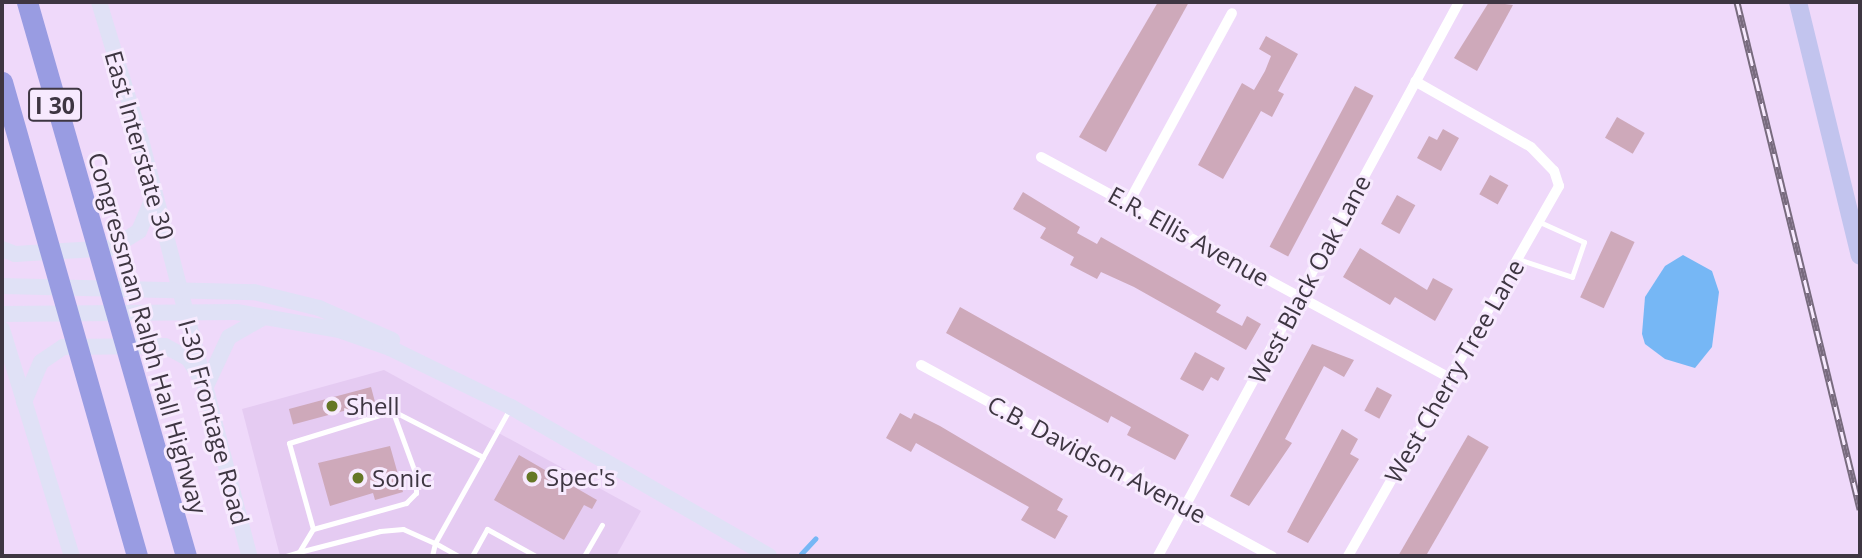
<!DOCTYPE html>
<html>
<head>
<meta charset="utf-8">
<style>
  body { margin:0 }
  #map { position:relative; width:1862px; height:558px; overflow:hidden; background:#efd9fa; font-family:"Open Sans",sans-serif }
  div>[style] { position:absolute }
  [style*='--x'] { left:calc(var(--x)*1px); top:calc(var(--y)*1px); width:calc(var(--w)*1px); rotate:calc(var(--a)*1deg) }
  .built>* { inset:0; background:#e5cbf2 }
  .water>* { inset:0; background:#76b7f5 }
  .stream>* { height:4.5px; margin:-2.25px; padding:0 2.25px; transform-origin:2.25px; border-radius:2.25px; background:#76b7f5 }
  .building>* { inset:0; background:#cea9ba; transform-origin:0 0 }
  .service>* { height:5px; margin:-2.5px; padding:0 2.5px; transform-origin:2.5px; border-radius:2.5px; background:#fff }
  .minor>* { height:10px; margin:-5px; padding:0 5px; transform-origin:5px; border-radius:5px; background:#fff }
  .secondary>* { height:16px; margin:-8px; padding:0 8px; transform-origin:8px; border-radius:8px; background:#e0e1f6 }
  .primary>* { height:18px; margin:-9px; padding:0 9px; transform-origin:9px; border-radius:9px; background:#c2c4ee }
  .motorway>* { height:21px; margin:-10.5px; padding:0 10.5px; transform-origin:10.5px; border-radius:10.5px; background:#999ce2 }
  .rail>* { height:7px; margin-top:-3.5px; transform-origin:0; background:repeating-linear-gradient(90deg,#f7eafe 0 13px,#786b7e 0 26px); box-sizing:border-box; border-block:2px solid #786b7e }
  .dots>* { width:19px; height:19px; translate:-50% -50%; box-sizing:border-box; border:4px solid #f7eafe; border-radius:50% }
  span { translate:-50% -50%; white-space:nowrap; text-align:center; line-height:1.15; -webkit-text-stroke:6px #f7eafe; paint-order:stroke }
  .shield-label span { padding:2px 5px; background:#f7eafe; border:2px solid; border-radius:5px; -webkit-text-stroke-width:0 }
  .shield-label { font-size:23px; color:#3e3642; font-weight:700 }
  .street-label { font-size:24px; color:#3e3642 }
  .poi-label { font-size:24px; color:#3e3642 }
  .left { translate:0 -50%; text-align:left }
  .frame { position:absolute; inset:0; border:4px solid #3e3642; pointer-events:none }
</style>
</head>
<body>
<div id="map">
  <div class="built">
    <div style="clip-path:polygon(384px 370px,641px 511px,616px 556px,280px 556px,242px 409px)"></div>
  </div>
  <div class="water">
    <div style="clip-path:polygon(1683px 255px,1712px 271px,1719px 292px,1712px 347px,1695px 368px,1665px 359px,1645px 344px,1642px 334px,1645px 297px,1665px 266px)"></div>
  </div>
  <div class="stream">
    <div style="--x:801;--y:554;--w:21;--a:-47"></div>
  </div>
  <div class="building">
    <div style="clip-path:polygon(1158px 2px,1189px 2px,1106px 152px,1079px 137px)"></div>
    <div style="clip-path:polygon(1489px 2px,1513px 5px,1477px 71px,1454px 58px)"></div>
    <div style="clip-path:polygon(1266px 36px,1298px 54px,1278px 91px,1284px 94px,1272px 117px,1261px 111px,1223px 179px,1198px 165px,1242px 83px,1254px 90px,1265px 71px,1271px 56px,1259px 49px)"></div>
    <div style="left:1355px;top:86px;width:21px;height:182px;rotate:28deg"></div>
    <div style="left:1617px;top:117px;width:32px;height:24px;rotate:30deg"></div>
    <div style="clip-path:polygon(1443px 129px,1459px 138px,1441px 171px,1417px 158px,1429px 136px,1437px 140px)"></div>
    <div style="left:1490px;top:175px;width:21px;height:22px;rotate:29deg"></div>
    <div style="clip-path:polygon(1023px 192px,1080px 227px,1077px 233px,1097px 244px,1101px 237px,1221px 305px,1216px 312px,1242px 326px,1247px 316px,1261px 324px,1246px 350px,1134px 287px,1101px 272px,1097px 279px,1070px 265px,1074px 257px,1040px 238px,1046px 228px,1013px 209px)"></div>
    <div style="left:1397px;top:195px;width:21px;height:33px;rotate:29deg"></div>
    <div style="left:1611px;top:231px;width:26px;height:73px;rotate:25deg"></div>
    <div style="clip-path:polygon(1360px 248px,1427px 290px,1433px 278px,1453px 289px,1435px 321px,1395px 297px,1390px 305px,1343px 277px)"></div>
    <div style="clip-path:polygon(960px 307px,1189px 435px,1175px 460px,1127px 435px,1131px 427px,1111px 416px,1108px 423px,946px 333px)"></div>
    <div style="clip-path:polygon(1312px 344px,1354px 360px,1344px 377px,1324px 366px,1285px 439px,1292px 443px,1249px 506px,1230px 496px)"></div>
    <div style="clip-path:polygon(1195px 352px,1225px 368px,1218px 381px,1211px 377px,1203px 391px,1180px 379px)"></div>
    <div style="left:371px;top:387px;width:16px;height:85px;rotate:75deg"></div>
    <div style="left:1377px;top:387px;width:17px;height:27px;rotate:28deg"></div>
    <div style="clip-path:polygon(900px 413px,911px 419px,914px 413px,940px 426px,1063px 499px,1057px 510px,1068px 516px,1055px 539px,1021px 520px,1029px 507px,916px 443px,911px 452px,886px 438px)"></div>
    <div style="clip-path:polygon(1342px 429px,1358px 439px,1350px 454px,1359px 459px,1308px 543px,1287px 532px)"></div>
    <div style="left:1468px;top:435px;width:24px;height:138px;rotate:30deg"></div>
    <div style="clip-path:polygon(390px 446px,403px 492px,375px 500px,373px 493px,330px 506px,318px 463px)"></div>
    <div style="clip-path:polygon(519px 455px,597px 500px,592px 509px,584px 505px,564px 540px,494px 500px)"></div>
  </div>
  <div class="service">
    <div style="--x:1518;--y:259;--w:57;--a:18.4"></div>
    <div style="--x:1572;--y:277;--w:37;--a:-71"></div>
    <div style="--x:1584;--y:242;--w:48;--a:-155.6"></div>
    <div style="--x:313;--y:529;--w:97;--a:-15.6"></div>
    <div style="--x:406;--y:503;--w:14;--a:-45"></div>
    <div style="--x:416;--y:493;--w:18;--a:-90"></div>
    <div style="--x:416;--y:475;--w:67;--a:-110.1"></div>
    <div style="--x:286;--y:556;--w:14;--a:-17"></div>
    <div style="--x:299;--y:552;--w:27;--a:-59"></div>
    <div style="--x:313;--y:529;--w:89;--a:-105.6"></div>
    <div style="--x:289;--y:443;--w:109;--a:-17.1"></div>
    <div style="--x:393;--y:411;--w:101;--a:27.1"></div>
    <div style="--x:483;--y:457;--w:54;--a:-61"></div>
    <div style="--x:300;--y:556;--w:4;--a:-104"></div>
    <div style="--x:299;--y:552;--w:84;--a:-14.5"></div>
    <div style="--x:380;--y:531;--w:23;--a:-5"></div>
    <div style="--x:403;--y:529;--w:35;--a:24"></div>
    <div style="--x:435;--y:543;--w:98;--a:-60.8"></div>
    <div style="--x:432;--y:556;--w:13;--a:-77"></div>
    <div style="--x:435;--y:543;--w:26;--a:29"></div>
    <div style="--x:472;--y:556;--w:31;--a:-61"></div>
    <div style="--x:487;--y:529;--w:56;--a:28.9"></div>
    <div style="--x:584;--y:556;--w:36;--a:-60"></div>
  </div>
  <div class="minor">
    <div style="--x:1041;--y:157;--w:463;--a:28.4"></div>
    <div style="--x:1129;--y:202;--w:215;--a:-61.4"></div>
    <div style="--x:921;--y:365;--w:400;--a:28.6"></div>
    <div style="--x:1158;--y:556;--w:630;--a:-61.48"></div>
    <div style="--x:1348;--y:556;--w:426;--a:-60.3"></div>
    <div style="--x:1559;--y:186;--w:16;--a:-108"></div>
    <div style="--x:1554;--y:171;--w:33;--a:-134"></div>
    <div style="--x:1531;--y:147;--w:133;--a:-150.4"></div>
  </div>
  <div class="secondary">
    <div style="--x:99;--y:2;--w:144;--a:73.1"></div>
    <div style="--x:141;--y:140;--w:430;--a:75.4"></div>
    <div style="--x:2;--y:249;--w:14;--a:21"></div>
    <div style="--x:15;--y:254;--w:97;--a:-3.5"></div>
    <div style="--x:112;--y:248;--w:32;--a:-32"></div>
    <div style="--x:139;--y:231;--w:39;--a:-67"></div>
    <div style="--x:2;--y:286;--w:252;--a:1.4"></div>
    <div style="--x:254;--y:292;--w:67;--a:13.8"></div>
    <div style="--x:319;--y:308;--w:80;--a:23.7"></div>
    <div style="--x:2;--y:314;--w:234;--a:-0.5"></div>
    <div style="--x:236;--y:312;--w:105;--a:9.9"></div>
    <div style="--x:339;--y:330;--w:54;--a:19.4"></div>
    <div style="--x:390;--y:348;--w:135;--a:26"></div>
    <div style="--x:511;--y:407;--w:298;--a:30"></div>
    <div style="--x:2;--y:329;--w:238;--a:72.9"></div>
    <div style="--x:206;--y:386;--w:54;--a:-64.9"></div>
    <div style="--x:229;--y:337;--w:40;--a:-29.7"></div>
    <div style="--x:24;--y:402;--w:43;--a:-67"></div>
    <div style="--x:41;--y:362;--w:27;--a:-34"></div>
    <div style="--x:63;--y:347;--w:102;--a:-0.6"></div>
    <div style="--x:165;--y:346;--w:26;--a:28"></div>
    <div style="--x:188;--y:358;--w:20;--a:57"></div>
  </div>
  <div class="primary">
    <div style="--x:1798;--y:2;--w:261;--a:76.3"></div>
  </div>
  <div class="motorway">
    <div style="--x:27;--y:2;--w:576;--a:73.99"></div>
    <div style="--x:2;--y:82;--w:493;--a:74.1"></div>
  </div>
  <div class="rail">
    <div style="--x:1737;--y:2;--w:522;--a:76.36"></div>
  </div>
  <div class="dots">
    <div style="left:332px;top:406px;background:#657726"></div>
    <div style="left:532px;top:477px;background:#657726"></div>
    <div style="left:358px;top:478px;background:#657726"></div>
  </div>
  <div class="shield-label">
    <span style="left:55px;top:105px">I 30</span>
  </div>
  <div class="street-label">
    <span style="left:140px;top:145px;rotate:74deg">East Interstate 30</span>
    <span style="left:1189px;top:236px;rotate:29deg">E.R. Ellis Avenue</span>
    <span style="left:1309px;top:279px;rotate:-62deg">West Black Oak Lane</span>
    <span style="left:148px;top:333px;rotate:74deg">Congressman Ralph Hall Highway</span>
    <span style="left:1454px;top:371px;rotate:-60deg">West Cherry Tree Lane</span>
    <span style="left:214px;top:422px;rotate:75deg">I-30 Frontage Road</span>
    <span style="left:1097px;top:459px;rotate:28deg">C.B. Davidson Avenue</span>
  </div>
  <div class="poi-label">
    <span class="left" style="left:346px;top:406px">Shell</span>
    <span class="left" style="left:546px;top:477px">Spec's</span>
    <span class="left" style="left:372px;top:478px">Sonic</span>
  </div>
  <div class="frame"></div>
</div>
</body>
</html>
